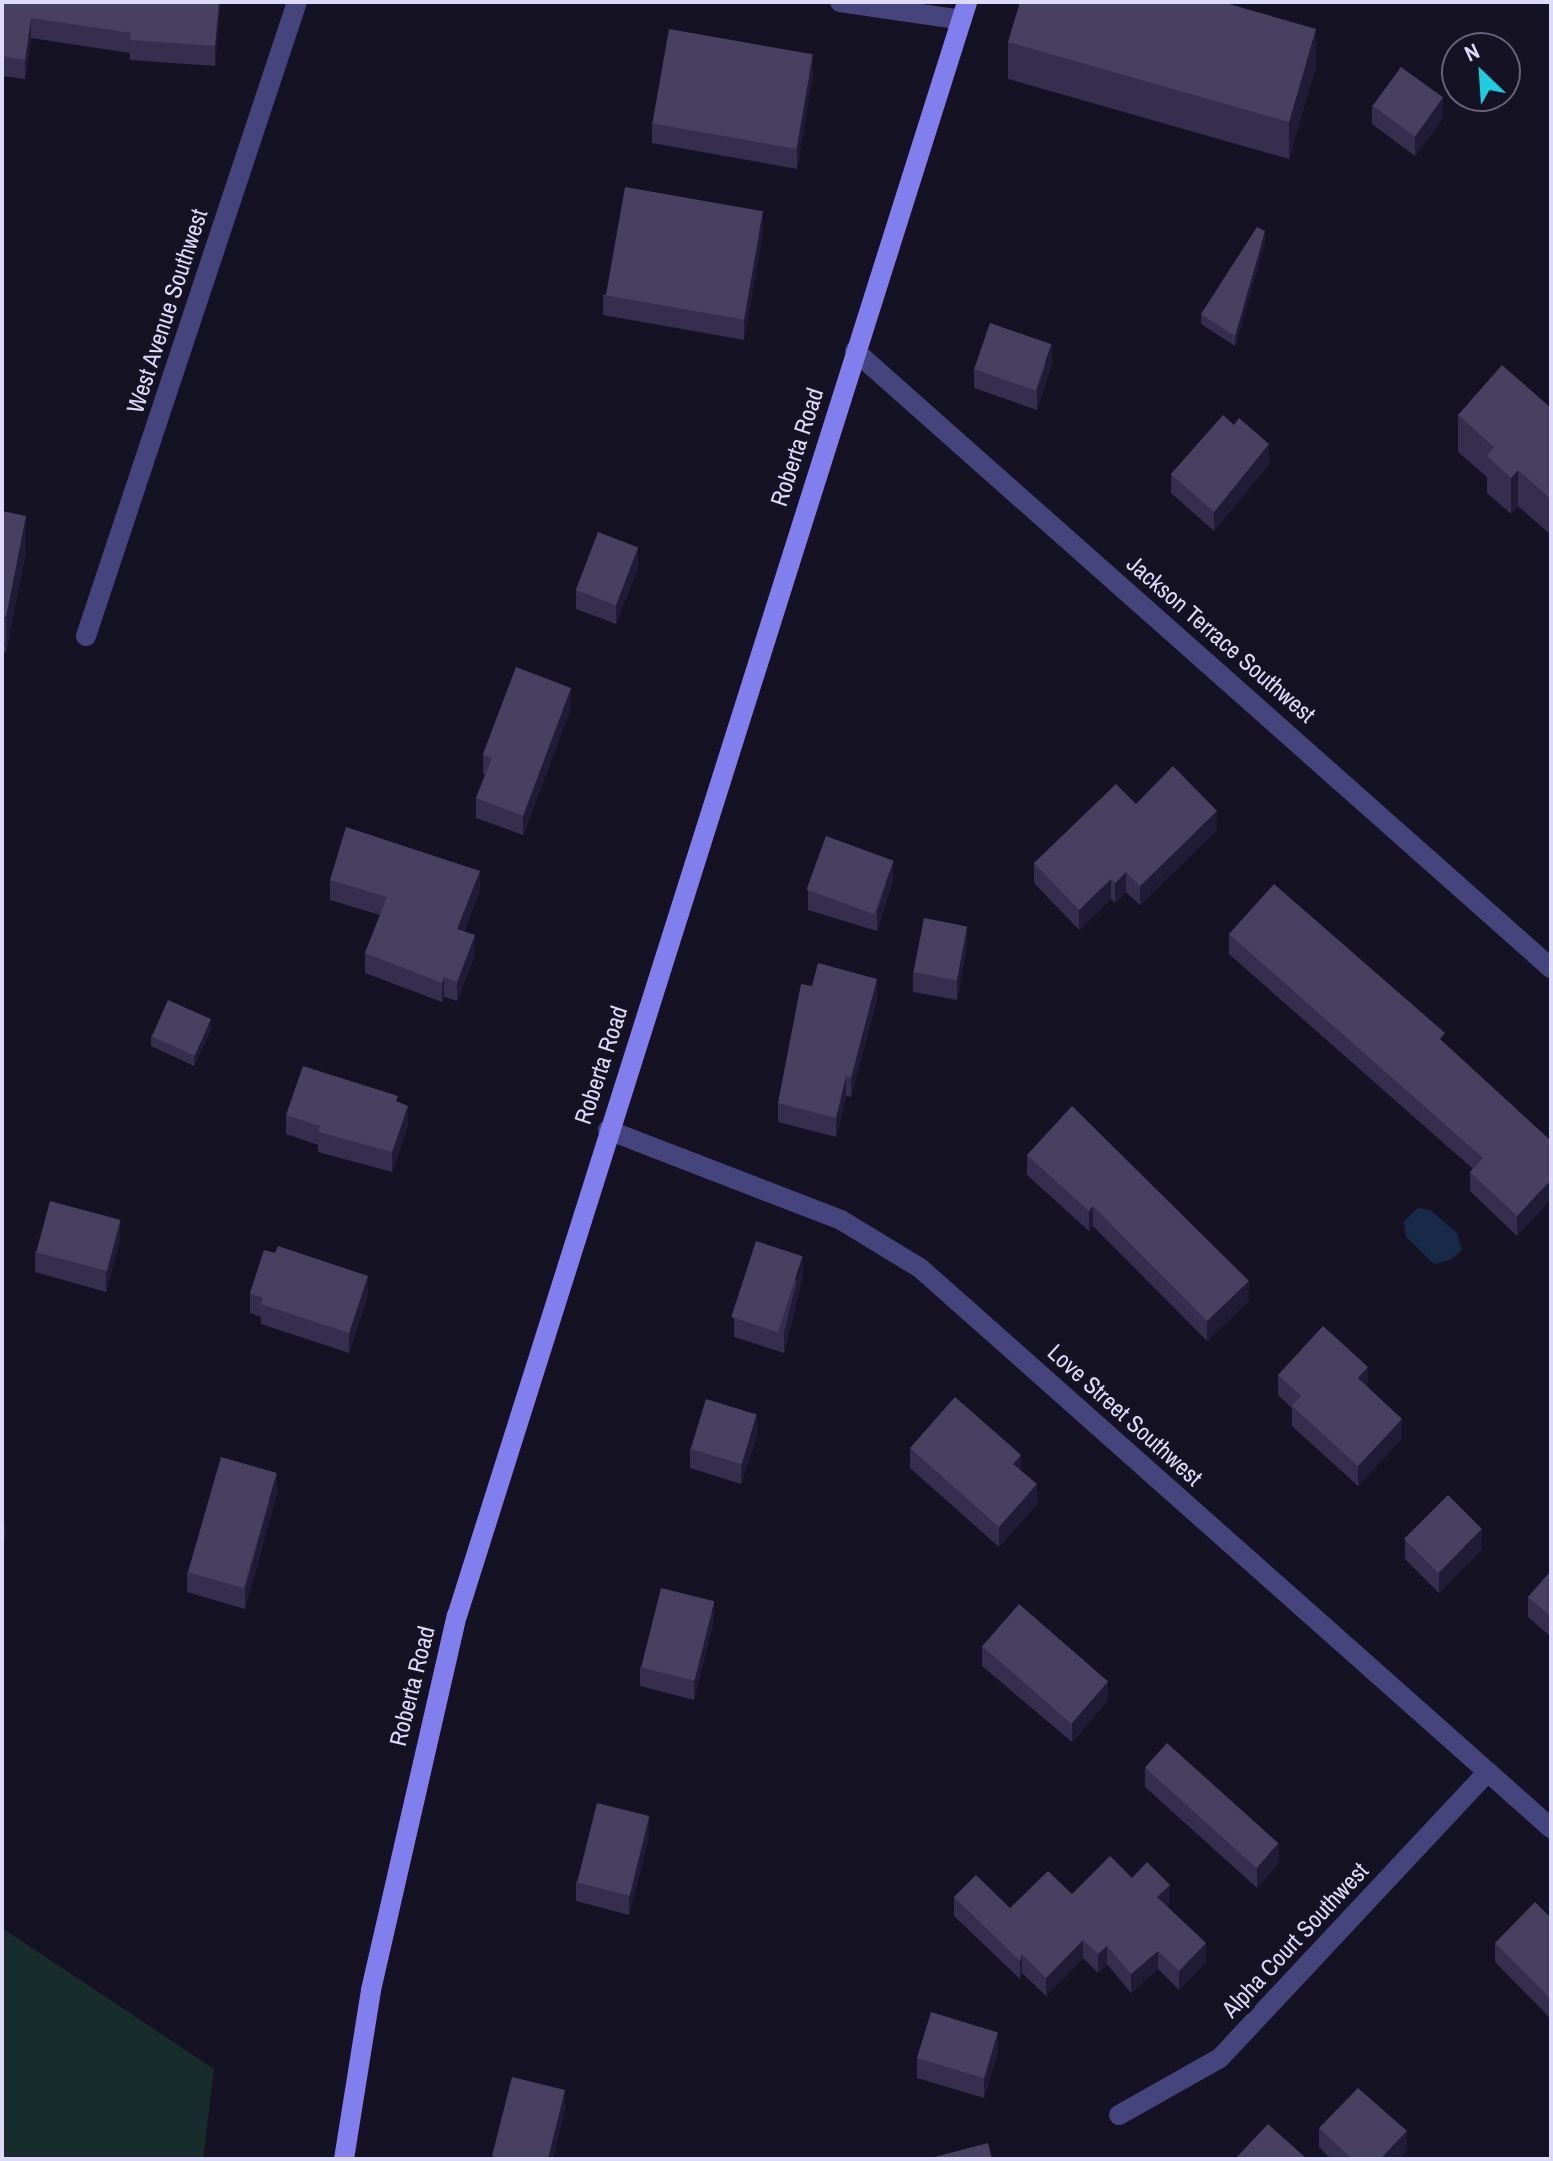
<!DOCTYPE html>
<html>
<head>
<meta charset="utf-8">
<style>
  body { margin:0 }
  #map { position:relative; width:1553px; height:2161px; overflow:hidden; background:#151224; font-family:"Archivo Narrow",sans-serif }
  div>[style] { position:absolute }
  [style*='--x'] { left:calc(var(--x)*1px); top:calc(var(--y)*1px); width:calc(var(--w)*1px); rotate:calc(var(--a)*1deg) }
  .green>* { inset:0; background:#162d2c }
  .water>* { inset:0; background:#172b48 }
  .street>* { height:20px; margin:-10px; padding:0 10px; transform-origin:10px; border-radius:10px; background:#46447d }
  .secondary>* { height:20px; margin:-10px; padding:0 10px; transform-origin:10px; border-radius:10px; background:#817eed }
  .wall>* { inset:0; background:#352e4f }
  .shaded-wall>* { inset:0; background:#201b36 }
  .building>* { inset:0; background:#474061; transform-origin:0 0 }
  span { translate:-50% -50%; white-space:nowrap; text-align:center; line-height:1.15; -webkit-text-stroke:8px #151224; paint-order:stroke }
  .street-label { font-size:24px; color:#dedafa }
  .frame { position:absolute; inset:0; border:4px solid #dedafa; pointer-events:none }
  .north { position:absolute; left:1441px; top:32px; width:80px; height:80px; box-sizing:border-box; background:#151224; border:2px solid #65627a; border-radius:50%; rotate:335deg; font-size:22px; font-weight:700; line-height:32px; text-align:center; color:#dedafa }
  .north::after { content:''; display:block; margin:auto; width:28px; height:36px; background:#20cde0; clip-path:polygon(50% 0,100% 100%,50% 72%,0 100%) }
</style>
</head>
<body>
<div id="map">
  <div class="green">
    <div style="clip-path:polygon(2px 1928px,214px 2069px,203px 2159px,2px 2159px)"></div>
  </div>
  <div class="water">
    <div style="clip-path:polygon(1418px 1208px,1430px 1210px,1457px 1233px,1462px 1250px,1450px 1260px,1434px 1264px,1406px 1237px,1404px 1221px)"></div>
  </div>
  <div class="street">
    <div style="--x:840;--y:2;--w:123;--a:8.4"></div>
    <div style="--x:855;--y:351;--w:930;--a:41.56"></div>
    <div style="--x:86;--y:636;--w:668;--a:-71.59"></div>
    <div style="--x:608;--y:1130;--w:250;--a:21.1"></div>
    <div style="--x:841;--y:1220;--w:92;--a:31.3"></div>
    <div style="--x:920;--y:1268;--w:844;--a:41.59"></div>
    <div style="--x:1119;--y:2115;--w:116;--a:-29.4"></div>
    <div style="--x:1220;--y:2058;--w:392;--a:-46.9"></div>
  </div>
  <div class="secondary">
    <div style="--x:344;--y:2159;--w:171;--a:-80.9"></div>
    <div style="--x:371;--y:1990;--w:384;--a:-77.1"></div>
    <div style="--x:457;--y:1616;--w:1693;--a:-72.46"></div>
  </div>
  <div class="wall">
    <div style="clip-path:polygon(2px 2px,220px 2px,215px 66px,130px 60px,130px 53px,31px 38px,25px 79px,2px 76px)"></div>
    <div style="clip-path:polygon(1008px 42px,1316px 66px,1289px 159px,1008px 79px)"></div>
    <div style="clip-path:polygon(813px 73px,797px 169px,652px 143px,652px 123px)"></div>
    <div style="clip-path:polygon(1372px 105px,1443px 118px,1415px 156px,1372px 124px)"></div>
    <div style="clip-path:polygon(763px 231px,744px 340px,603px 315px,603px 295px)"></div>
    <div style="clip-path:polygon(1265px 241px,1235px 346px,1201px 324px,1201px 314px)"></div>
    <div style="clip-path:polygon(1052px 363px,1037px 410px,974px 388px,974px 369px)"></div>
    <div style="clip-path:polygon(1551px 408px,1551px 535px,1518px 506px,1511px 514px,1487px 493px,1487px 477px,1458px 452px,1458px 415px)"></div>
    <div style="clip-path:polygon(1234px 425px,1269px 464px,1214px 531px,1171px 493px,1171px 474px)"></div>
    <div style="clip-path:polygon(2px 511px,26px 551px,6px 652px,2px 651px)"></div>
    <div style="clip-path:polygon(638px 567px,616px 624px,576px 609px,576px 590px)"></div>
    <div style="clip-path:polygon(571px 708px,523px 835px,476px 818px,476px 798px,485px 775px,483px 774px,483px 754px)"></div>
    <div style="clip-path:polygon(1136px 804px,1217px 830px,1140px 905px,1126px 892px,1115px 903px,1111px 899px,1079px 930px,1034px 883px,1034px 863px)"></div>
    <div style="clip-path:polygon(330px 880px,480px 891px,464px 931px,475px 955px,457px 1001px,444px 997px,442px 1002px,365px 973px,365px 953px,380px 915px,330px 900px)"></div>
    <div style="clip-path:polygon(893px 881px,877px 931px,808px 910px,808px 890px)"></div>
    <div style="clip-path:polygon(1229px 934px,1445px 1044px,1551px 1141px,1517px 1236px,1470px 1191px,1470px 1172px,1473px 1169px,1229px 954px)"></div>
    <div style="clip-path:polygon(967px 946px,957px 1000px,913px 992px,913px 972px)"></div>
    <div style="clip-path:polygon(877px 999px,851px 1097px,846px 1096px,836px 1137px,778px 1122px,778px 1103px)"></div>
    <div style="clip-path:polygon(211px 1029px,194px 1066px,151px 1046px,151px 1036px)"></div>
    <div style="clip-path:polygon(398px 1102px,408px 1125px,392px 1172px,318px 1152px,318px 1145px,286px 1134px,286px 1115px)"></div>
    <div style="clip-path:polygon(1027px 1155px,1249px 1301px,1207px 1341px,1093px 1226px,1089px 1231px,1027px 1175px)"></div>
    <div style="clip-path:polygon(120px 1240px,106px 1292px,35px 1272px,35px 1252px)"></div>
    <div style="clip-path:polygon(803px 1275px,784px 1353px,734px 1337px,734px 1318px)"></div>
    <div style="clip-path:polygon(250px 1293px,368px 1295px,349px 1353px,261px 1324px,261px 1317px,250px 1313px)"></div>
    <div style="clip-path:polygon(1278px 1375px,1368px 1387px,1402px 1438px,1358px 1486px,1292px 1426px,1292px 1408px,1278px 1395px)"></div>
    <div style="clip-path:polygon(757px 1435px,741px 1484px,690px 1468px,690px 1449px)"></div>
    <div style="clip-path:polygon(910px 1448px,1037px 1504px,999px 1547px,910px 1468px)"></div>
    <div style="clip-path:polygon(277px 1493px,245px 1609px,187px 1592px,187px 1572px)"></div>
    <div style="clip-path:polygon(1405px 1539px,1482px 1549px,1439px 1593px,1405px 1559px)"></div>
    <div style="clip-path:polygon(1551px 1571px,1551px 1637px,1528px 1617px,1528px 1597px)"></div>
    <div style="clip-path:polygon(714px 1620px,694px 1700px,640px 1686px,640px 1667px)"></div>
    <div style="clip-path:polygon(982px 1646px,1108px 1700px,1072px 1742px,982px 1666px)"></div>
    <div style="clip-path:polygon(1145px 1768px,1279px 1862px,1257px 1888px,1145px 1787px)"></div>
    <div style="clip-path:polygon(649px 1836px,629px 1915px,576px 1901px,576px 1882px)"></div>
    <div style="clip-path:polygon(1132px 1878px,1170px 1903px,1167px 1906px,1206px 1962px,1179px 1990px,1158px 1969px,1131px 1993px,1107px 1964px,1098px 1973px,1083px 1958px,1046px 1996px,1022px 1973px,1020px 1979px,954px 1916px,954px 1897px,1010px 1908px,1072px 1894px)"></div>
    <div style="clip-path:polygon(1551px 1918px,1551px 2019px,1495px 1962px,1495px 1943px)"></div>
    <div style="clip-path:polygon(998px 2052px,984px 2098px,917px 2078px,917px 2058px)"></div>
    <div style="clip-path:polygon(1319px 2128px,1407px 2151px,1399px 2159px,1331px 2159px,1319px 2147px)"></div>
  </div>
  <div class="shaded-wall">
    <div style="clip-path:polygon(219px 2px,220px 9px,215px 66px,215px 46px)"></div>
    <div style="clip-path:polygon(31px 18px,31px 38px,25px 79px,25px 60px)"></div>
    <div style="clip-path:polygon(1316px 29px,1316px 66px,1289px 159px,1289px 122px)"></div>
    <div style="clip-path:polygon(813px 54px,813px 73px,797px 169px,797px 149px)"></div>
    <div style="clip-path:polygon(1443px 98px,1443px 118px,1415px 156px,1415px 136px)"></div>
    <div style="clip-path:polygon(763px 211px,763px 231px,744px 340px,744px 321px)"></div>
    <div style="clip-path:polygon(1265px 231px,1265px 241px,1235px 346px,1235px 336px)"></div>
    <div style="clip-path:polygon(1052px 344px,1052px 363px,1037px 410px,1037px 390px)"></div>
    <div style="clip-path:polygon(1269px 444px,1269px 464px,1214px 531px,1214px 512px)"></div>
    <div style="clip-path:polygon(1518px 470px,1518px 506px,1511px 514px,1511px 478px)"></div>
    <div style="clip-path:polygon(26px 516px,26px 551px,6px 652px,6px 617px)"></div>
    <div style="clip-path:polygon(638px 547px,638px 567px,616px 624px,616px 604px)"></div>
    <div style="clip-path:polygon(571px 688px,571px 708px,523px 835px,523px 816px)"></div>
    <div style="clip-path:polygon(1217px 811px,1217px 830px,1140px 905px,1140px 886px)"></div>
    <div style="clip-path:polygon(893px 861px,893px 881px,877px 931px,877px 912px)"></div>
    <div style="clip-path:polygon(480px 871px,480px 891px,457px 948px,457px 929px)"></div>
    <div style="clip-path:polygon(1126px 872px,1126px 892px,1115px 903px,1115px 883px)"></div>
    <div style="clip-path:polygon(1111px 879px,1111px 899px,1079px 930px,1079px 910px)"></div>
    <div style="clip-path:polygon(967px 926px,967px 946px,957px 1000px,957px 980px)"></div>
    <div style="clip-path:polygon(475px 935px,475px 955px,457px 1001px,457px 982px)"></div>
    <div style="clip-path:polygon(444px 977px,444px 997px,442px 1002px,442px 983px)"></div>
    <div style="clip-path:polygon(877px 979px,877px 999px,851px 1097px,851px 1078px)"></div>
    <div style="clip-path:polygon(211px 1019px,211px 1029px,194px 1066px,194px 1056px)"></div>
    <div style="clip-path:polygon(846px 1076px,846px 1096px,836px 1137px,836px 1118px)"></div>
    <div style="clip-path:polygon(408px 1106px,408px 1125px,392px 1172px,392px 1152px)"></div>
    <div style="clip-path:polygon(1551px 1180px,1551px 1200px,1517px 1236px,1517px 1216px)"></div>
    <div style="clip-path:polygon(1093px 1206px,1093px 1226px,1089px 1231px,1089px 1211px)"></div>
    <div style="clip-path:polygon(120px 1220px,120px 1240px,106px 1292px,106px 1273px)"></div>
    <div style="clip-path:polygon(803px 1256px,803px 1275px,784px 1353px,784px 1333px)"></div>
    <div style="clip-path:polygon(368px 1276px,368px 1295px,349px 1353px,349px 1333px)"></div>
    <div style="clip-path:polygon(1249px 1281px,1249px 1301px,1207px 1341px,1207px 1321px)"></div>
    <div style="clip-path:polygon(1368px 1367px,1368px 1387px,1358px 1378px)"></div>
    <div style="clip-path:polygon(757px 1415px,757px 1435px,741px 1484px,741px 1465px)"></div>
    <div style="clip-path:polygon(1402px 1419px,1402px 1438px,1358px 1486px,1358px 1466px)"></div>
    <div style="clip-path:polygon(1021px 1455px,1021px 1474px,1013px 1464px)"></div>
    <div style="clip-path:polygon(277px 1473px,277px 1493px,245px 1609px,245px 1589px)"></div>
    <div style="clip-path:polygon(1037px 1484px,1037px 1504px,999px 1547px,999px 1527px)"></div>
    <div style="clip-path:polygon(6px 1520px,6px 1537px,2px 1546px,2px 1529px)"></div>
    <div style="clip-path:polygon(1482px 1529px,1482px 1549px,1439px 1593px,1439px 1573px)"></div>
    <div style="clip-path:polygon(714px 1601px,714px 1620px,694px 1700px,694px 1681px)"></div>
    <div style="clip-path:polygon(1108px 1681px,1108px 1700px,1072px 1742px,1072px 1722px)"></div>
    <div style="clip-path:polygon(649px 1816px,649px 1836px,629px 1915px,629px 1896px)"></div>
    <div style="clip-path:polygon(1279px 1843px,1279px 1862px,1257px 1888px,1257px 1868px)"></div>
    <div style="clip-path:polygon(1170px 1885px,1170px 1903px,1157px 1915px,1157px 1897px)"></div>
    <div style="clip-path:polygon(1083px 1940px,1083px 1958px,1046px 1996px,1046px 1978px)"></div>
    <div style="clip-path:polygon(1206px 1943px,1206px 1962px,1179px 1990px,1179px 1971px)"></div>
    <div style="clip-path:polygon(1107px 1946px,1107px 1964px,1098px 1973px,1098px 1954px)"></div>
    <div style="clip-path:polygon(1158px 1951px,1158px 1969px,1131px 1993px,1131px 1974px)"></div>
    <div style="clip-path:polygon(1022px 1954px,1022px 1973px,1020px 1979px,1020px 1961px)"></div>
    <div style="clip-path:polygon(998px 2032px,998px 2052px,984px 2098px,984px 2078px)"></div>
    <div style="clip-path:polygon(565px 2090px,565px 2110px,553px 2159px,548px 2159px)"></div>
    <div style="clip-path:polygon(1407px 2131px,1407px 2151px,1399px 2159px,1380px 2159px)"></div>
  </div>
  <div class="building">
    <div style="clip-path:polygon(2px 2px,219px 2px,215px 46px,130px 40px,131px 33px,31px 18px,25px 60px,2px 56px)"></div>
    <div style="clip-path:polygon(1020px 2px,1222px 2px,1316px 29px,1289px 122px,1008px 42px)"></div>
    <div style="left:669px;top:29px;width:146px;height:96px;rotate:10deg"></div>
    <div style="left:1401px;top:67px;width:52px;height:48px;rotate:36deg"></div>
    <div style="left:625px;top:187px;width:140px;height:110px;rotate:10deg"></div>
    <div style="clip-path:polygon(1257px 227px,1265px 231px,1235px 336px,1201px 314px)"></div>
    <div style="left:990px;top:323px;width:65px;height:49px;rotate:19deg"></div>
    <div style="clip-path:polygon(1502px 365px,1551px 408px,1551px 499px,1518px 470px,1511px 478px,1487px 456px,1494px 447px,1458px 415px)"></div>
    <div style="clip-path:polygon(1223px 415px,1234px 425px,1239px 418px,1269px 444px,1214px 512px,1171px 474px)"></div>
    <div style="clip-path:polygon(2px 511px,26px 516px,6px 617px,2px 616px)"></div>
    <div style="left:598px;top:532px;width:43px;height:62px;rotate:21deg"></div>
    <div style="clip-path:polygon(516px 667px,571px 688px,523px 816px,476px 798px,492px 758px,483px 754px)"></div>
    <div style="clip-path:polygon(1173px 766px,1217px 811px,1140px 886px,1126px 872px,1115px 883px,1111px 879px,1079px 910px,1034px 863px,1116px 784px,1136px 804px)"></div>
    <div style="clip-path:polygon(346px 827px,480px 871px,457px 929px,475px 935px,457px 982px,444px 977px,442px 983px,365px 953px,387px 897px,330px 880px)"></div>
    <div style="left:826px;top:836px;width:72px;height:57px;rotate:20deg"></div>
    <div style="clip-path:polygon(1274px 884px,1445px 1033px,1440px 1039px,1551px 1141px,1551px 1180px,1517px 1216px,1470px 1172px,1483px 1158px,1229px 934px)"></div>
    <div style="left:924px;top:918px;width:44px;height:55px;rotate:11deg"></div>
    <div style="clip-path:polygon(818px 963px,877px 979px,851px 1078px,846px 1076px,836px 1118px,778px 1103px,801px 984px,812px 986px)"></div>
    <div style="left:168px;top:1000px;width:47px;height:40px;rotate:24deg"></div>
    <div style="clip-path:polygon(303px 1066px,398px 1096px,396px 1101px,408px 1106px,392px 1152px,318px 1132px,320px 1126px,286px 1115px)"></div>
    <div style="clip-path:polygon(1072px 1106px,1249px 1281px,1207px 1321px,1093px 1206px,1089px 1211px,1027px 1155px)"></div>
    <div style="left:50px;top:1201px;width:73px;height:53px;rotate:15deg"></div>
    <div style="left:756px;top:1241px;width:49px;height:80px;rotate:18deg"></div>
    <div style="clip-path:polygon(278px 1246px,368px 1276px,349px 1333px,261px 1304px,263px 1298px,250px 1293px,264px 1250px,275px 1253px)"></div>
    <div style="clip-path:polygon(1323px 1326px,1368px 1367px,1358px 1378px,1402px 1419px,1358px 1466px,1292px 1406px,1301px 1396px,1278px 1375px)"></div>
    <div style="clip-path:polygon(955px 1397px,1021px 1455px,1013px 1464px,1037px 1484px,999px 1527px,910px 1448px)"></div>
    <div style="left:706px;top:1399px;width:53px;height:52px;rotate:17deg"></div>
    <div style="left:221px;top:1457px;width:58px;height:120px;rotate:16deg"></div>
    <div style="left:1448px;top:1495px;width:48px;height:62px;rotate:45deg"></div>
    <div style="clip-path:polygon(1551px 1571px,1551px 1617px,1528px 1597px)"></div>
    <div style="left:661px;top:1588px;width:55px;height:82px;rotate:14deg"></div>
    <div style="left:1019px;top:1604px;width:118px;height:56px;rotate:41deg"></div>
    <div style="left:1167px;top:1743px;width:150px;height:33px;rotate:42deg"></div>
    <div style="left:597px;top:1803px;width:54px;height:82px;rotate:14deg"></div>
    <div style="clip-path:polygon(1110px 1856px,1132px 1878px,1147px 1862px,1170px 1885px,1157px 1897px,1206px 1943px,1179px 1971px,1158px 1951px,1131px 1974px,1107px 1946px,1098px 1954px,1083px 1940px,1046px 1978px,1022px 1954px,1020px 1961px,954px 1897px,976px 1875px,1010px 1908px,1048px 1871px,1072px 1894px)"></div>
    <div style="clip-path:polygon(1535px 1902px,1551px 1918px,1551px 1999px,1495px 1943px)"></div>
    <div style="left:931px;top:2012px;width:70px;height:48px;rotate:17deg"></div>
    <div style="clip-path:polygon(512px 2077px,565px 2090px,548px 2159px,504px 2159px,492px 2156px)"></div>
    <div style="clip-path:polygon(1358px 2088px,1407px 2131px,1380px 2159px,1352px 2159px,1319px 2128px)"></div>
    <div style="clip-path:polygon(1268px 2124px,1307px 2159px,1235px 2159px)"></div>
    <div style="clip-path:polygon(988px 2143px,992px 2159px,927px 2159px)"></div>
  </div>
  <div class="street-label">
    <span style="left:167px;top:311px;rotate:-72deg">West Avenue Southwest</span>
    <span style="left:797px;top:447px;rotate:-72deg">Roberta Road</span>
    <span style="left:1221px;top:639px;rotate:41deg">Jackson Terrace Southwest</span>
    <span style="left:601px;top:1065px;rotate:-72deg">Roberta Road</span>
    <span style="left:1125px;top:1415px;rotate:42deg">Love Street Southwest</span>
    <span style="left:412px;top:1686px;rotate:-76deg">Roberta Road</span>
    <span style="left:1295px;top:1940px;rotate:-47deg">Alpha Court Southwest</span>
  </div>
  <div class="frame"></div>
  <div class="north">N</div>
</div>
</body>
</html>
